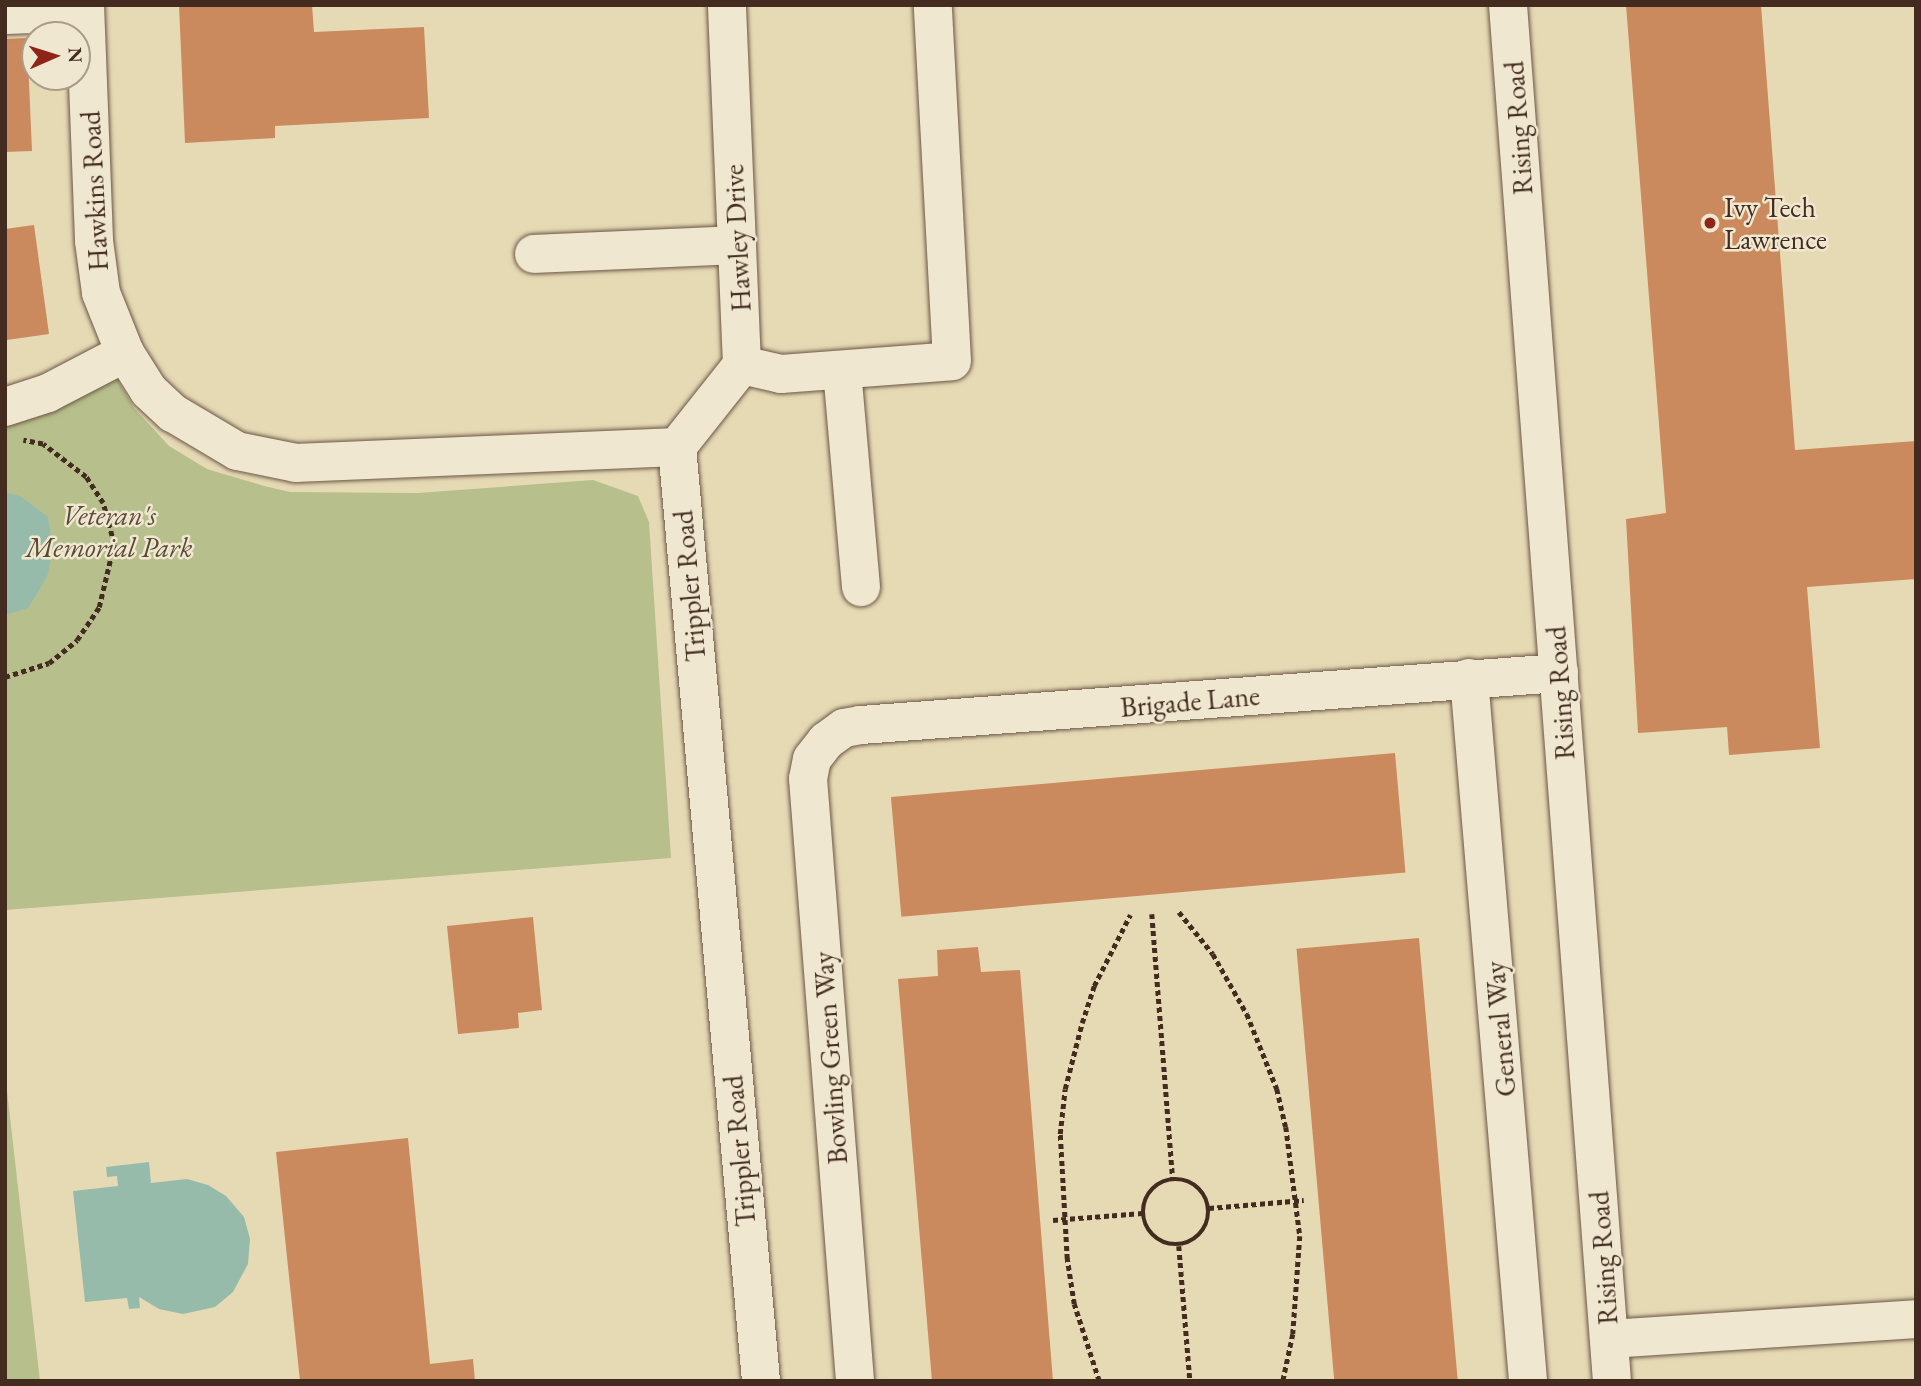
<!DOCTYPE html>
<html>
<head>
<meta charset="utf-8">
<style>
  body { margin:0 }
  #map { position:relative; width:1921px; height:1386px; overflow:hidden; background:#e6dab5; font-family:"EB Garamond",serif }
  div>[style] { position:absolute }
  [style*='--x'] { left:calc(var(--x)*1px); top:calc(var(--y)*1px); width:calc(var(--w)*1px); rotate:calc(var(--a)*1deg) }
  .green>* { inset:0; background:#b7bf8c }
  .water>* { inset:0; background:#97bbaa }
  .building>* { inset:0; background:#cb895e; transform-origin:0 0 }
  .path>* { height:4.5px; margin-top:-2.25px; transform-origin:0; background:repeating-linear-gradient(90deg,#432b20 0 5px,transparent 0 8.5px) }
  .path>.ring { margin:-2.25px; padding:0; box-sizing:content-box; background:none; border:4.5px solid #432b20; border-radius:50% }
  .roads { filter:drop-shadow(0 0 2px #6c5745) drop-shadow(0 0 2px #6c5745) }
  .minor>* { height:38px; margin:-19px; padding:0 19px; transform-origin:19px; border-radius:19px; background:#efe7cf }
  .dots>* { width:19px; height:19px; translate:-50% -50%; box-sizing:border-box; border:4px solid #efe7cf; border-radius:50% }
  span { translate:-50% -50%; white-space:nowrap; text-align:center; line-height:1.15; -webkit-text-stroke:5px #efe7cf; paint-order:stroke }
  .street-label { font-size:28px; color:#432b20 }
  .poi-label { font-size:28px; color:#432b20 }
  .left { translate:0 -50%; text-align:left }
  .park-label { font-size:28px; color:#5a4936; font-style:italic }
  .frame { position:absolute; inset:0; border:7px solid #432b20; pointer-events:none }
  .north { position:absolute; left:21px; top:21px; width:70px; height:70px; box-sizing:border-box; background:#efe7cf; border:2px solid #aa9c89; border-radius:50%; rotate:87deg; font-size:19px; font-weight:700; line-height:28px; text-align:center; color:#432b20 }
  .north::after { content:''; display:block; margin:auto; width:24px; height:32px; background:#8f2418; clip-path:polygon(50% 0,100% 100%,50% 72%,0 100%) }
</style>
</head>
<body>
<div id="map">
  <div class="green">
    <div style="clip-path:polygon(117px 379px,134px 408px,169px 446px,207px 469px,264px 486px,290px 492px,418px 493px,593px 480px,638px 496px,649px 522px,671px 858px,5px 910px,5px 417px)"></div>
    <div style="clip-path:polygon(5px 1073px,40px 1381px,5px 1381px)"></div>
  </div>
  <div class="water">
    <div style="clip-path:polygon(5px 492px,20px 496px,48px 517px,53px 549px,47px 577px,28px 608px,5px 615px)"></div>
    <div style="clip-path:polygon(149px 1162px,151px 1183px,187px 1179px,208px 1185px,226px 1196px,244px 1217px,250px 1239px,248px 1264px,233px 1292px,215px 1307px,183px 1314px,159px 1309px,139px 1297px,140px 1308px,129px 1309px,127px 1298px,85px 1302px,73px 1191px,118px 1186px,117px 1176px,107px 1177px,106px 1167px)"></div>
  </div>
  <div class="building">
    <div style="clip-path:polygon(179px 5px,312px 5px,314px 32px,424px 27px,429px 118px,275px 126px,275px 138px,185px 143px)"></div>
    <div style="clip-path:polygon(1626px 5px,1761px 5px,1795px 450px,1916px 441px,1916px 579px,1807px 587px,1820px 748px,1729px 755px,1727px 727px,1638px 733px,1626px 519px,1666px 513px)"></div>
    <div style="clip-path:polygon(27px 38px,32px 151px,5px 152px,5px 39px)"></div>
    <div style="clip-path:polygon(34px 225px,49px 334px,7px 340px,5px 352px,5px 229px)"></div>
    <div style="left:1395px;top:753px;width:120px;height:506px;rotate:85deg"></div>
    <div style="clip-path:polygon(533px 917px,542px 1010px,518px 1013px,519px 1028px,458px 1034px,447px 926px)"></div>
    <div style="left:1419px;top:938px;width:444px;height:123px;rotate:85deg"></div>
    <div style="clip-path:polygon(978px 947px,981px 972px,1020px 970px,1053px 1381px,932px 1381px,898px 979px,938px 976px,937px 950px)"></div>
    <div style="clip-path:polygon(408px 1138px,430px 1364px,473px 1359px,475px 1381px,300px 1381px,276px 1152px)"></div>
  </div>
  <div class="path">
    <div style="--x:5;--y:677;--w:46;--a:-17.7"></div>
    <div style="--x:49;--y:663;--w:36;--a:-39"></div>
    <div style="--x:77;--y:640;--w:40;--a:-56"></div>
    <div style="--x:99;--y:607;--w:65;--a:-76.6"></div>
    <div style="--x:114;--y:544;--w:42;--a:-105"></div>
    <div style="--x:103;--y:503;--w:31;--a:-123"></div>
    <div style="--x:86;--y:477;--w:54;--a:-142.5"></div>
    <div style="--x:43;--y:444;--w:20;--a:-169"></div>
    <div style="--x:1179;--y:912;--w:54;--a:51"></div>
    <div style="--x:1213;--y:954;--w:69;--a:60.5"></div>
    <div style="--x:1247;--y:1014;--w:81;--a:68.2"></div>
    <div style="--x:1277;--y:1089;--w:39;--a:77"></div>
    <div style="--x:1286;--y:1127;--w:110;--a:82.7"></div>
    <div style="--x:1300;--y:1236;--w:98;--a:94.1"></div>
    <div style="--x:1293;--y:1334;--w:48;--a:102"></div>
    <div style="--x:1152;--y:914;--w:266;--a:85.5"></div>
    <div class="ring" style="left:1143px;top:1179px;width:61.5px;height:61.5px"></div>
    <div style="--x:1209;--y:1208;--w:95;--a:-4.8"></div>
    <div style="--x:1053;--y:1220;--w:90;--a:-4.4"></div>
    <div style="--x:1179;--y:1246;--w:135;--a:85.3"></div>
    <div style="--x:1099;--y:1381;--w:81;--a:-108"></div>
    <div style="--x:1074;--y:1304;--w:46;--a:-98.8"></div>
    <div style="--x:1067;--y:1259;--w:125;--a:-93.2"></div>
    <div style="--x:1060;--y:1134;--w:45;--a:-83.7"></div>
    <div style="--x:1065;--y:1089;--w:68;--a:-75.6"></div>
    <div style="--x:1082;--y:1023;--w:39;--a:-72"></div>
    <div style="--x:1094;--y:986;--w:80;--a:-63.1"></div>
  </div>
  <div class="roads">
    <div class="minor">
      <div style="--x:85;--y:5;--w:236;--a:87.8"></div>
      <div style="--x:94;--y:241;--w:52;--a:82.3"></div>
      <div style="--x:101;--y:293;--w:65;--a:68.2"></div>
      <div style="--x:125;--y:353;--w:45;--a:57.7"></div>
      <div style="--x:149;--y:391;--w:33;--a:43"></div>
      <div style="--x:173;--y:413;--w:74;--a:30.7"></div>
      <div style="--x:237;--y:451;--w:60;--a:11.5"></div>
      <div style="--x:296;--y:463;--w:381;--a:-2.4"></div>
      <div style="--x:677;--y:447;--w:938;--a:84.86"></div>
      <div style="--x:1508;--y:5;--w:1380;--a:85.68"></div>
      <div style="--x:5;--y:15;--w:80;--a:-2.1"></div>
      <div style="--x:534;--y:254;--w:203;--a:-2.5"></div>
      <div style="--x:742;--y:365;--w:40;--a:13"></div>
      <div style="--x:781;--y:374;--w:171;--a:-4.3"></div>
      <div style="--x:952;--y:361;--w:357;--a:-93.1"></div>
      <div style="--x:842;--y:370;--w:218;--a:85"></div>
      <div style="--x:5;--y:407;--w:45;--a:-18"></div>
      <div style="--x:48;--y:393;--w:87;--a:-27.5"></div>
      <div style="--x:677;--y:447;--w:105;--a:-51.6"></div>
      <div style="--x:742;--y:365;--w:360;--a:-92.4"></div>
      <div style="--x:1469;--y:678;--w:705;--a:85.2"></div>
      <div style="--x:1609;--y:1339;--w:308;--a:-3.7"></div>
      <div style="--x:855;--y:1381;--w:604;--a:-94.46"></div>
      <div style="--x:808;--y:779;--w:20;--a:-79"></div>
      <div style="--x:812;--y:759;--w:23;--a:-52"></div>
      <div style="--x:826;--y:741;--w:22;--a:-36"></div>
      <div style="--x:844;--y:728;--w:17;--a:-10"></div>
      <div style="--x:861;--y:725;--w:700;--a:-4.26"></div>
    </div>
  </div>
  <div class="dots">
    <div style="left:1710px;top:223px;background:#8f2418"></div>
  </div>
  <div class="street-label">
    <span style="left:1518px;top:128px;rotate:-94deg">Rising Road</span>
    <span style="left:94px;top:191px;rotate:-93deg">Hawkins Road</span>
    <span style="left:737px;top:238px;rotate:-93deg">Hawley Drive</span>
    <span style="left:689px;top:586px;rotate:-95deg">Trippler Road</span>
    <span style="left:1560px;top:693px;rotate:-94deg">Rising Road</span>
    <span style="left:1190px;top:701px;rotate:-5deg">Brigade Lane</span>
    <span style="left:1500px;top:1029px;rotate:-95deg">General Way</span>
    <span style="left:830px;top:1058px;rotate:-94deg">Bowling Green Way</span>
    <span style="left:739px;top:1151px;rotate:-95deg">Trippler Road</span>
    <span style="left:1603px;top:1258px;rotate:-94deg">Rising Road</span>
  </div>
  <div class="poi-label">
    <span class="left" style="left:1724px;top:223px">Ivy Tech<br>Lawrence</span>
  </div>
  <div class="park-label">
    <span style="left:109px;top:531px">Veteran's<br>Memorial Park</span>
  </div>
  <div class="frame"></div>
  <div class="north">N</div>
</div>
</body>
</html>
